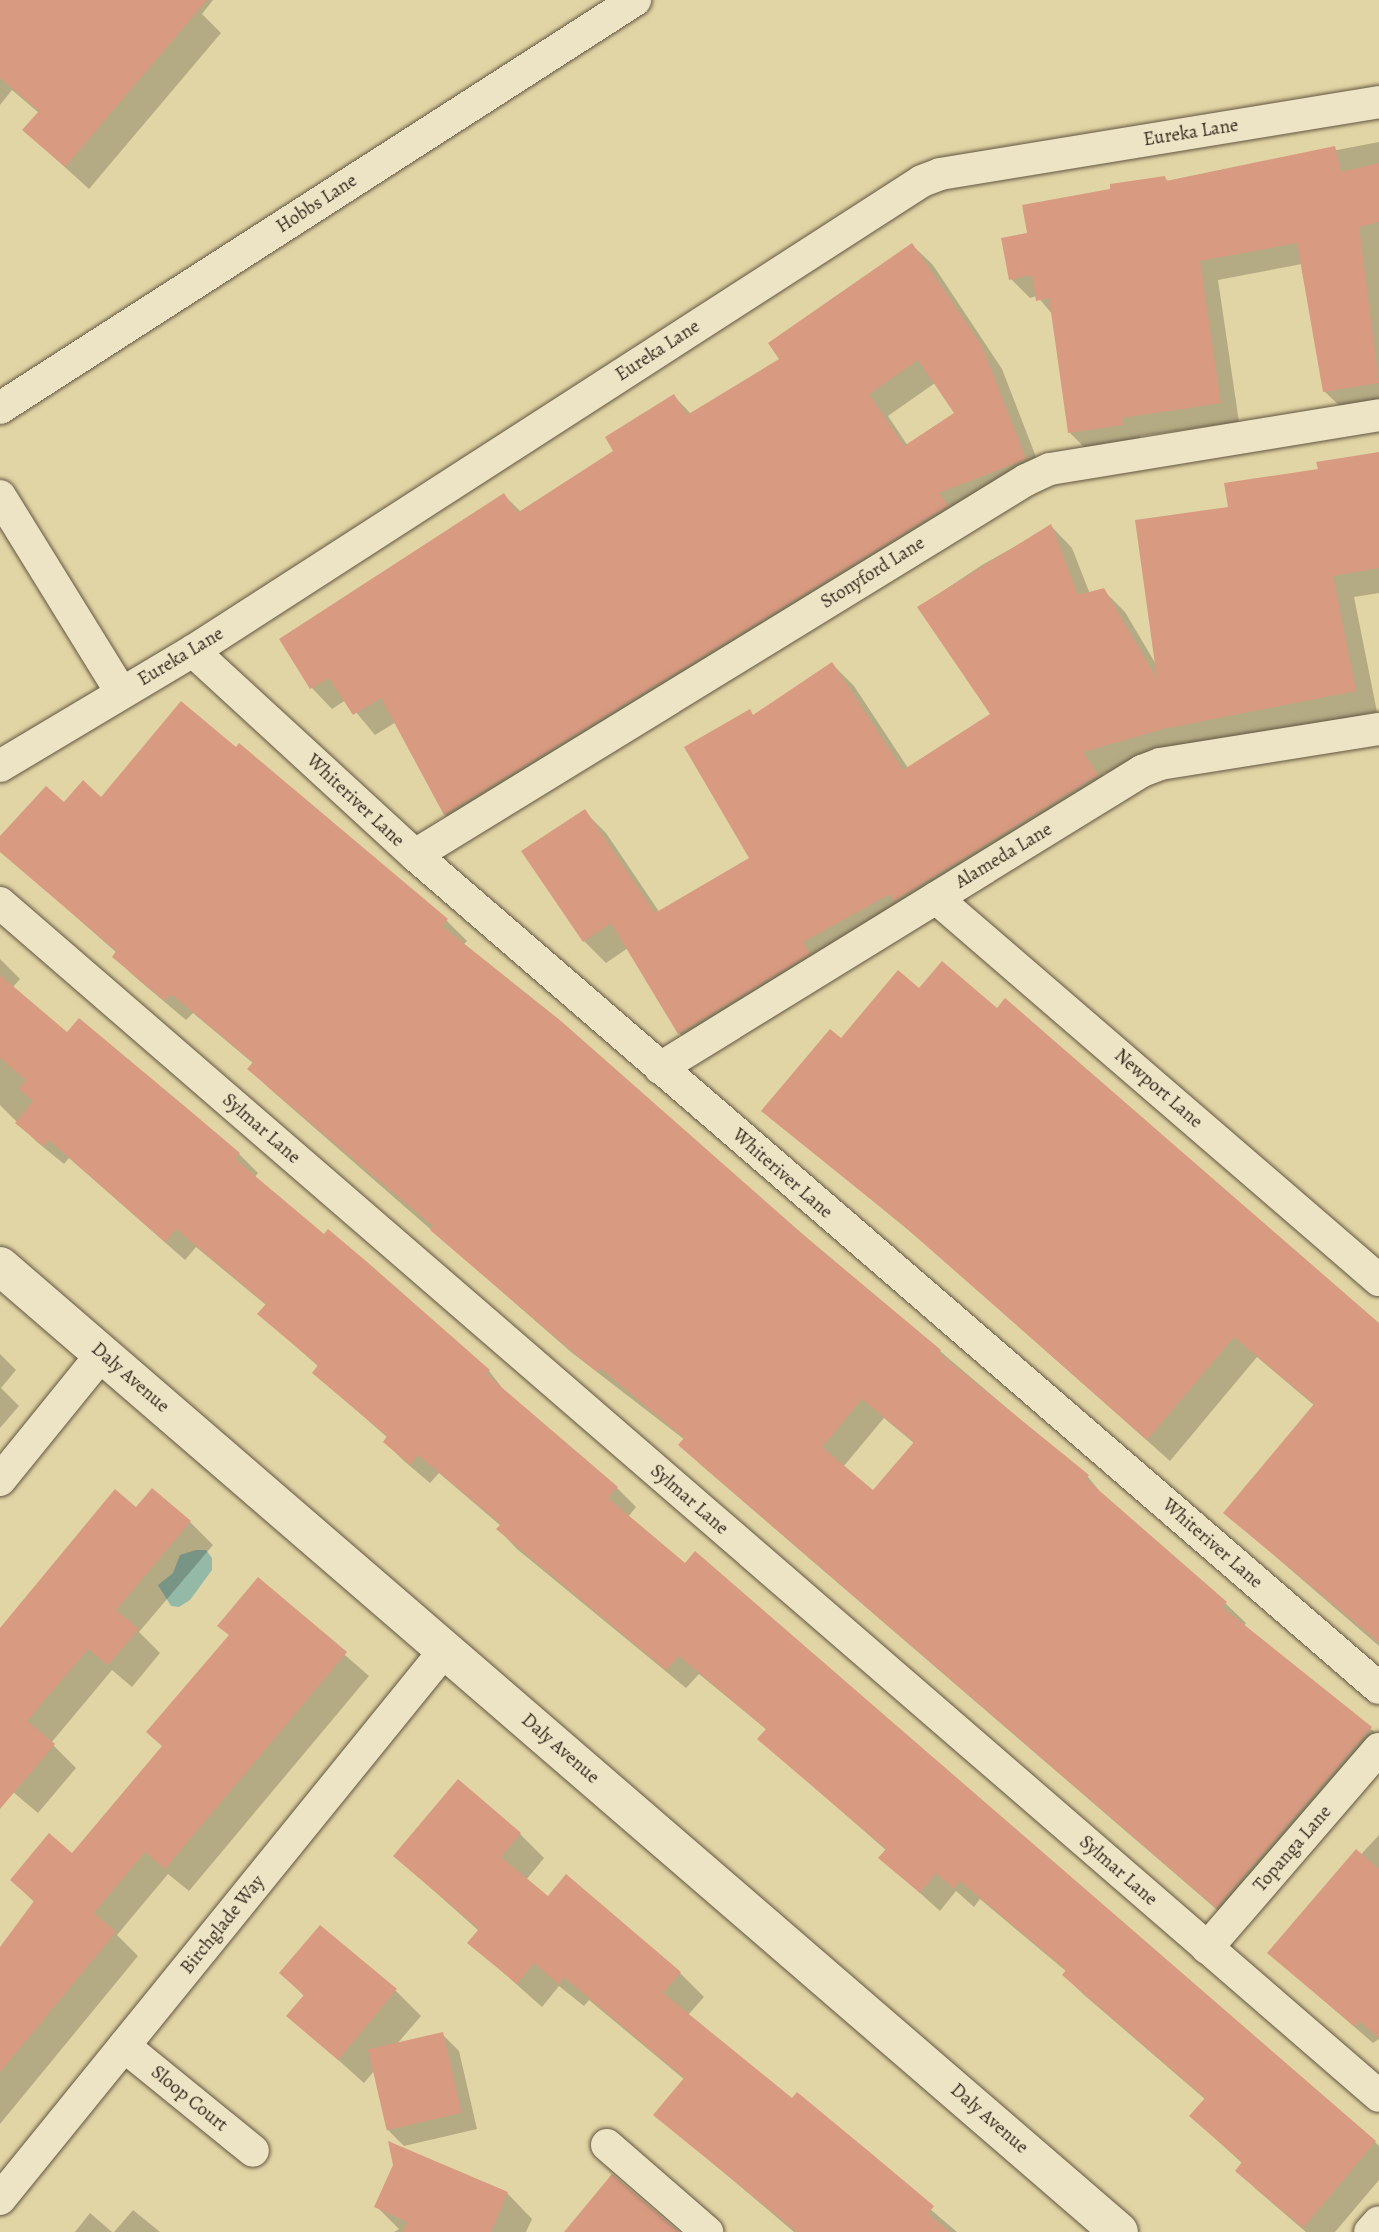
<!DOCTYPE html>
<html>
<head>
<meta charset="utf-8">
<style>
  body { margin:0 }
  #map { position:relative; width:1379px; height:2232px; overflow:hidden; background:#e2d5a5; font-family:Alegreya,serif }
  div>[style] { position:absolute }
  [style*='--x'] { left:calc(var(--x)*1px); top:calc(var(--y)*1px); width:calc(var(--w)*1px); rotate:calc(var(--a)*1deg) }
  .water>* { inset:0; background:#95b9a7 }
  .shadow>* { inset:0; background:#0003 }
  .building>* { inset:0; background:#d89b82; transform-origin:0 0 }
  .roads { filter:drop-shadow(0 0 2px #625642) drop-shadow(0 0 2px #625642) }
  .minor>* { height:32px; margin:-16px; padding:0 16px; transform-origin:16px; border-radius:16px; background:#ece4c4 }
  .tertiary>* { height:38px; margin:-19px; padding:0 19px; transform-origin:19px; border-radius:19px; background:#ece4c4 }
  span { translate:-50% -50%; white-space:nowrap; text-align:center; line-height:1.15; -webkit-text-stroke:5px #ece4c4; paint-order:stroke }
  .street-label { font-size:19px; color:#372b21 }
</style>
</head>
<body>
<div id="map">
  <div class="water">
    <div style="clip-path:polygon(196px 1550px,206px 1550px,212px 1558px,212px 1570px,190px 1600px,179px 1607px,171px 1606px,158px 1585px,173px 1573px,180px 1555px)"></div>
  </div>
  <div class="shadow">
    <div style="clip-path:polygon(0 0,213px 0,202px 14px,221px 33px,89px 189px,24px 130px,39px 113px,12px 90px,0 105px)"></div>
    <div style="clip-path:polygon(1379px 142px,1379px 404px,1344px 410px,1324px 391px,1302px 264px,1218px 280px,1239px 422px,1140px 436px,1141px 444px,1088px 451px,1069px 432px,1053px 315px,1037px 296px,1030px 298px,1011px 279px,1029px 235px,1165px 178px,1169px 182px)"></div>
    <div style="clip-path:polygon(evenodd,912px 245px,933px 265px,1002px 369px,1045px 480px,466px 835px,445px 814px,396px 722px,375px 735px,346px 700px,332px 709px,312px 688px,281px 640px,504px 495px,521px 512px,616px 452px,674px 396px,691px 414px,782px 360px,912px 245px,935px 383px,956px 413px,908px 446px,888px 416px,935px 383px)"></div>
    <div style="clip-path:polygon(1379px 453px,1379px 593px,1354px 597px,1377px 712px,1186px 751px,1103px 774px,1118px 798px,701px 1055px,679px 1033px,628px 948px,606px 963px,584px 941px,584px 811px,606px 833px,660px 913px,751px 859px,754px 716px,832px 664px,854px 686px,908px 768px,993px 714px,919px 607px,982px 565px,1051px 526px,1072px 548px,1090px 594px,1103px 590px,1125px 612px,1157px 666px,1230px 509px,1320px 470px)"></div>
    <div style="clip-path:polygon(evenodd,101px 799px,446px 920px,467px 941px,463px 945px,1088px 1477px,1106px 1499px,1225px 1603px,1246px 1623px,1244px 1626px,1371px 1729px,1379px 1736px,1237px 1927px,701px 1465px,681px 1445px,685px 1440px,571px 1352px,270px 1089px,250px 1069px,254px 1064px,193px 1013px,186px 1020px,135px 977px,114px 957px,117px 953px,0 850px,0 839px,64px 804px,101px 799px,884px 1418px,915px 1444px,874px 1493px,843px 1467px,884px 1418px)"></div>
    <div style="clip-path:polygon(0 959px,20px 979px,12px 988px,67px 1034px,239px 1154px,258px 1173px,254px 1178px,489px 1371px,506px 1393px,617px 1488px,636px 1507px,628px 1517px,685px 1565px,695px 1553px,1375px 2142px,1379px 2146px,1379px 2180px,1335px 2232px,1306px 2232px,1257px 2190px,1237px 2171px,1243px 2164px,1191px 2116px,1206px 2100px,1083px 1994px,1064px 1975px,1067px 1972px,980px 1899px,974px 1907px,956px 1891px,940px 1911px,881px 1858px,887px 1851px,759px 1739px,767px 1730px,699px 1674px,686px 1688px,517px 1549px,498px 1529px,501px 1526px,439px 1473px,430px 1483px,404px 1461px,385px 1442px,388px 1438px,314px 1373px,319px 1367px,259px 1314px,266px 1305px,196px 1247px,185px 1260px,69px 1158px,64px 1164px,37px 1142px,0 1105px)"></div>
    <div style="clip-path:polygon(920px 990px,1379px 1324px,1379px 1646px,1225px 1513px,1315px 1406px,1257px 1357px,1170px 1461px,930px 1248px,764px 1111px,841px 1041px)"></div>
    <div style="clip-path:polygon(0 1354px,16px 1370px,1px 1388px,19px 1406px,0 1428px)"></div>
    <div style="clip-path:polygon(136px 1510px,190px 1522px,213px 1545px,139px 1632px,160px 1653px,132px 1687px,112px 1670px,51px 1743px,76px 1768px,38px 1813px,13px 1792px,0 1808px,0 1632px)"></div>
    <div style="clip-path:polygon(258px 1579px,369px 1676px,189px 1891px,168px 1874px,117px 1935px,138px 1956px,0 2124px,0 1950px,35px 1903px,12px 1880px,73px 1855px,164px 1747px,230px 1636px,220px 1626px)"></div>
    <div style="clip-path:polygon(520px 1834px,544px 1858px,526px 1880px,548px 1898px,680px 1973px,704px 1997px,688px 2015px,792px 2100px,797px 2095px,957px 2232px,794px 2232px,656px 2115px,685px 2080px,589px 2000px,584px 2006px,559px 1986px,542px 2007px,469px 1942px,479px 1931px,395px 1856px)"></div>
    <div style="clip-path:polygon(1379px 1835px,1379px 2039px,1373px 2043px,1269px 1953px)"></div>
    <div style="clip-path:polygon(281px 1973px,396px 1991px,421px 2016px,396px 2045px,442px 2034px,459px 2051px,477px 2129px,404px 2146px,387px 2129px,374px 2071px,364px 2083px,289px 2016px,305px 1997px)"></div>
    <div style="clip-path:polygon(507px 2193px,532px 2219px,526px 2232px,394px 2232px,399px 2229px,377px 2207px)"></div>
    <div style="clip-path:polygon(133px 2210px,160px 2232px,114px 2232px)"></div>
    <div style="clip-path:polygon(90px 2213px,112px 2232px,75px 2232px)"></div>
  </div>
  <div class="building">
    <div style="clip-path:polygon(0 0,207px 0,65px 167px,22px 130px,39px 111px,0 78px)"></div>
    <div style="clip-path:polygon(1335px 146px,1341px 172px,1379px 163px,1379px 222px,1359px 227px,1379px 383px,1323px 392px,1297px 243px,1200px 261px,1221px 403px,1122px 418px,1123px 425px,1068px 433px,1049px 298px,1036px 301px,1032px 275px,1009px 280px,1001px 238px,1027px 233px,1022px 205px,1110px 189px,1110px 184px,1165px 176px,1166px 181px)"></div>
    <div style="clip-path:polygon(evenodd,912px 243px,982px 346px,1026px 459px,939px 493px,948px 506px,444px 815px,381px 698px,353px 715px,329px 678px,310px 689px,279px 639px,504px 493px,517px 513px,613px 451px,605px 437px,674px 394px,687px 415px,779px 359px,768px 343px,912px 243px,918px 360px,954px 413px,904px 446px,869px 394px,918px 360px)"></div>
    <div style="clip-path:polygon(1379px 452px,1379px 568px,1333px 576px,1356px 691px,1163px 729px,1083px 752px,1098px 775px,894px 901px,890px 894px,803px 942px,810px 954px,678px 1034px,611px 923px,583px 942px,521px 851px,585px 809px,655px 913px,749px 858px,684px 747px,750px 709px,753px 715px,832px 662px,903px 770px,990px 714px,917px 607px,1051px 524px,1078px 595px,1104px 588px,1157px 679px,1135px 520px,1228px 507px,1224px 483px,1318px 469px,1316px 462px)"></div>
    <div style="clip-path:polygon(evenodd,181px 701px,236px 747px,239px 743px,448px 919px,442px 926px,561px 1021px,807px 1238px,941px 1350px,939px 1353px,1089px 1475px,1086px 1479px,1227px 1602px,1222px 1607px,1372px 1727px,1216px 1908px,678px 1445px,684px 1438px,600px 1368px,597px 1372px,548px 1331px,430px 1230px,433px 1226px,247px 1069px,253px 1062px,171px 994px,165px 1001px,112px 957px,116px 951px,0 852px,0 836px,46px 786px,64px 802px,83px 780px,101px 797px,181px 701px,862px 1399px,914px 1442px,873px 1490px,822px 1447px,862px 1399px)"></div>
    <div style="clip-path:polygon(942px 961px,997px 1008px,1005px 998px,1379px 1323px,1379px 1642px,1223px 1513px,1314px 1404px,1234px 1337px,1147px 1440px,905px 1227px,761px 1111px,830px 1029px,841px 1038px,898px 970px,919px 988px)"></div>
    <div style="clip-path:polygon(0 975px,67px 1032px,79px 1018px,182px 1104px,240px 1153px,235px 1159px,324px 1234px,328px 1229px,366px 1261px,490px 1370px,486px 1374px,618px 1487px,608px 1498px,685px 1563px,695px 1551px,1376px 2141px,1303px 2228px,1235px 2171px,1242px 2162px,1189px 2116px,1205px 2098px,1062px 1975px,1066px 1970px,960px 1881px,954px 1889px,936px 1873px,920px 1893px,878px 1858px,886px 1849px,757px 1739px,766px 1729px,679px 1656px,666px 1670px,496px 1529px,501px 1524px,418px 1455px,410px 1465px,383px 1442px,387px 1436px,312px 1373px,318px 1365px,257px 1314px,266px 1304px,176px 1229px,165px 1242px,49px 1140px,43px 1146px,15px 1123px,33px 1101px,19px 1089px,26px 1080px,0 1058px)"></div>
    <div style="clip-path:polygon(152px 1488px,191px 1521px,116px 1610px,139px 1629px,108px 1665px,88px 1649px,27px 1721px,55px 1744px,0 1809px,0 1628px,115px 1489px,136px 1507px)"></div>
    <div style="clip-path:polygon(258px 1577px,347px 1652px,165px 1869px,145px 1852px,94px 1913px,116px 1932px,0 2072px,0 1947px,34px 1901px,10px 1880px,49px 1833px,72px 1853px,162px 1746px,146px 1732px,229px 1635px,217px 1626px)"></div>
    <div style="clip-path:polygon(458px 1779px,521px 1833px,501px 1857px,548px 1896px,566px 1874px,681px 1972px,663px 1993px,792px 2098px,797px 2092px,872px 2154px,934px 2206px,928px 2214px,950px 2232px,797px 2232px,653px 2115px,684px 2078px,564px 1977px,559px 1984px,534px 1963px,517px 1984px,467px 1943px,479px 1929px,393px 1856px)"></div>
    <div style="clip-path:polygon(1356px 1849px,1379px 1869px,1379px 2038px,1359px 2021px,1355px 2027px,1267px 1953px)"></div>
    <div style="clip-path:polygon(320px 1925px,397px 1989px,338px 2060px,286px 2016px,304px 1995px,279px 1973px)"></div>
    <div style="left:443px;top:2032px;width:83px;height:77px;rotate:77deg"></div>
    <div style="clip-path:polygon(388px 2141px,508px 2192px,491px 2232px,403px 2232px,408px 2222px,374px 2207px,393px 2165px)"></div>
    <div style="clip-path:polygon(612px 2174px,679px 2232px,564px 2232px)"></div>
  </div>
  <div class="roads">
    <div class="minor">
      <div style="--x:0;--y:408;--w:755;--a:-32.72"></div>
      <div style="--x:0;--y:496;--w:230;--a:58.3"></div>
      <div style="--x:193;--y:651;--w:301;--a:42.6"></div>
      <div style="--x:415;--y:855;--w:1274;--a:40.83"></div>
      <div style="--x:0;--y:766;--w:225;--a:-30.8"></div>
      <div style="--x:193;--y:651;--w:867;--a:-32.81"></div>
      <div style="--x:922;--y:181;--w:19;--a:-21"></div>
      <div style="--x:940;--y:174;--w:445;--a:-9.3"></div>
      <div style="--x:415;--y:855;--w:717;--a:-31.54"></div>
      <div style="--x:1026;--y:480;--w:26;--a:-25"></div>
      <div style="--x:1050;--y:469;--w:333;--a:-9.3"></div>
      <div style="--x:936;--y:898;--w:585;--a:40.77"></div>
      <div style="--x:0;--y:903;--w:1823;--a:40.86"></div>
      <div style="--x:660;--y:1068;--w:566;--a:-31.64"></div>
      <div style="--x:1142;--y:771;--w:19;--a:-21"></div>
      <div style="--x:1160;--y:764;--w:222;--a:-9.1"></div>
      <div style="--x:0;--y:1480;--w:162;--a:-51"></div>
      <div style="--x:1207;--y:1948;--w:263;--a:-49.2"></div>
      <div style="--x:124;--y:2046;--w:166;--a:39.1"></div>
      <div style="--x:607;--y:2145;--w:133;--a:41"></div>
      <div style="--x:0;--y:2199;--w:707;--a:-50.97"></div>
      <div style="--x:1370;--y:2232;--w:13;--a:-48"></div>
    </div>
    <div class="tertiary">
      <div style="--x:0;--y:1266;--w:1478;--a:40.8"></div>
    </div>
  </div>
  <div class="street-label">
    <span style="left:1191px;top:133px;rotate:-9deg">Eureka Lane</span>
    <span style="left:317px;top:204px;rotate:-33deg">Hobbs Lane</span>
    <span style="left:658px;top:351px;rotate:-33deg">Eureka Lane</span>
    <span style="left:873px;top:573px;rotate:-32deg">Stonyford Lane</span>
    <span style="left:181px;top:657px;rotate:-31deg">Eureka Lane</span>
    <span style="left:355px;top:801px;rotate:43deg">Whiteriver Lane</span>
    <span style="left:1004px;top:856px;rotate:-31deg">Alameda Lane</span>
    <span style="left:1158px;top:1089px;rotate:41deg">Newport Lane</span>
    <span style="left:261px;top:1129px;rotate:41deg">Sylmar Lane</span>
    <span style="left:782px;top:1174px;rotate:41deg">Whiteriver Lane</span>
    <span style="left:130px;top:1378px;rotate:41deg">Daly Avenue</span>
    <span style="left:689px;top:1500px;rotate:41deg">Sylmar Lane</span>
    <span style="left:1212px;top:1544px;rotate:41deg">Whiteriver Lane</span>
    <span style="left:560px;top:1749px;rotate:41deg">Daly Avenue</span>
    <span style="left:1293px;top:1849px;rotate:-49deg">Topanga Lane</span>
    <span style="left:1118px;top:1871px;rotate:41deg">Sylmar Lane</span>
    <span style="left:223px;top:1925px;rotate:-51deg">Birchglade Way</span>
    <span style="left:189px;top:2099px;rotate:39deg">Sloop Court</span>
    <span style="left:989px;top:2119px;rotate:41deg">Daly Avenue</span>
  </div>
</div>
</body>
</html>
